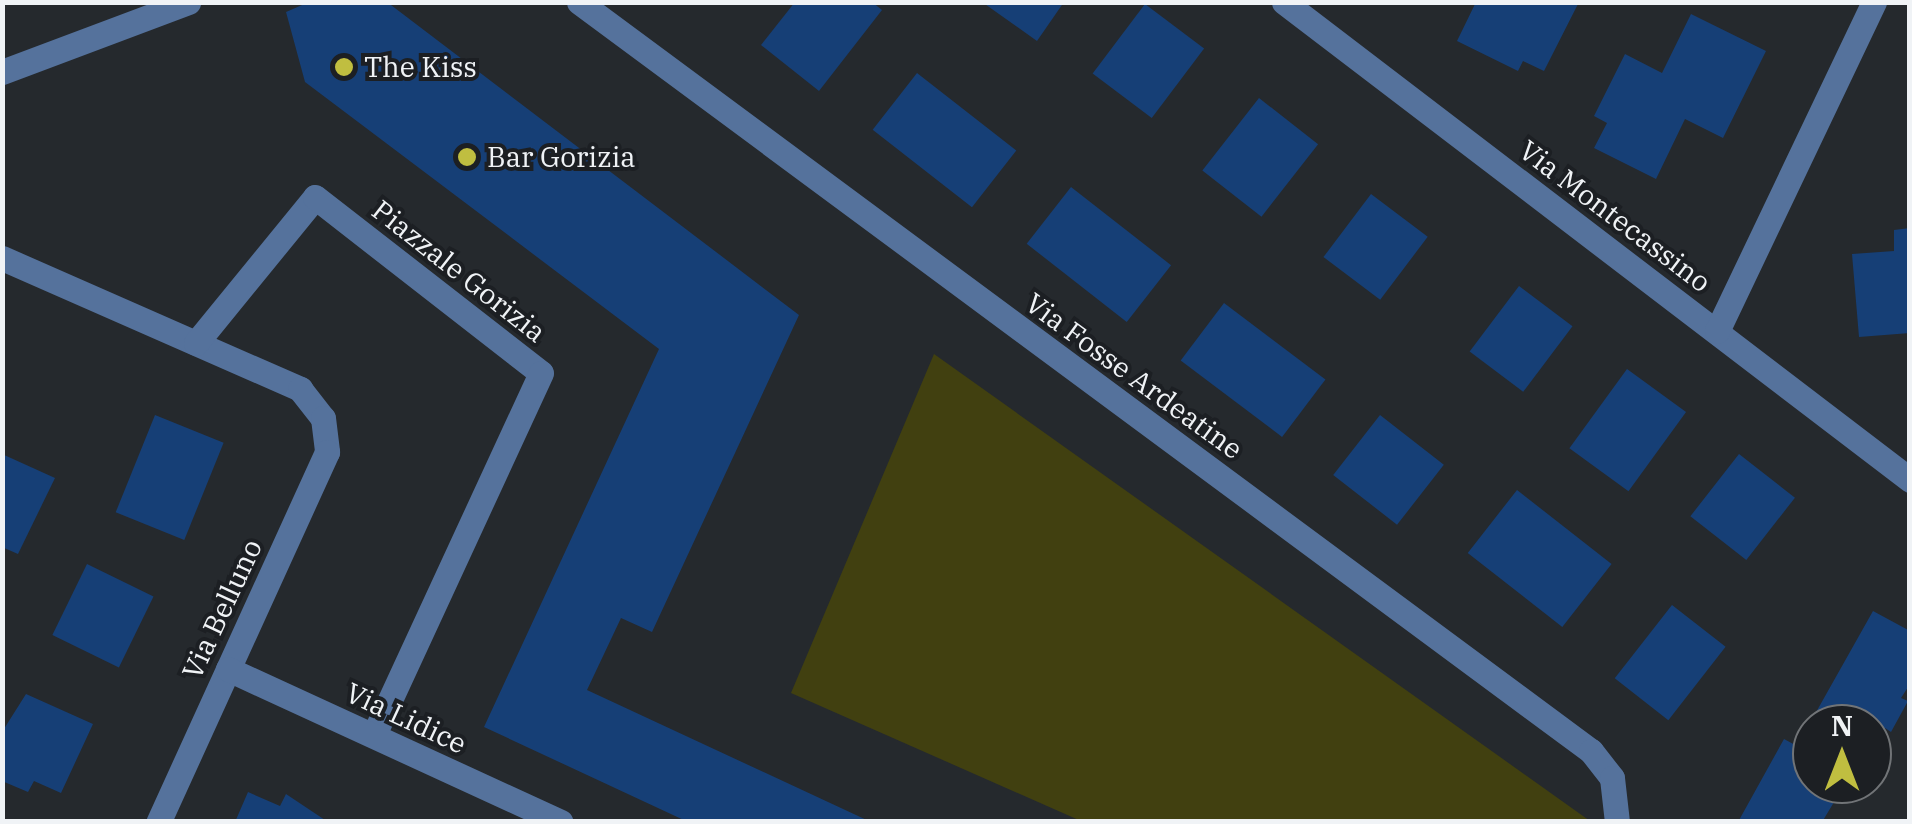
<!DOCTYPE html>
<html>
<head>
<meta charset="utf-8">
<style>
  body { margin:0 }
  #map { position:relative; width:1912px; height:824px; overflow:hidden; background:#25292d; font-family:"IBM Plex Serif",serif }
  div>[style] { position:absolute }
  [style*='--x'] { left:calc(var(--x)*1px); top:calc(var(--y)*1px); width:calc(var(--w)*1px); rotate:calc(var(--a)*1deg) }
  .green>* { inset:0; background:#414010 }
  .building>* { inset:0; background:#163f76; transform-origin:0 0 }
  .minor>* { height:25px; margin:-12.5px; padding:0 12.5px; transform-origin:12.5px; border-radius:12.5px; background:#55729c }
  .dots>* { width:28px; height:28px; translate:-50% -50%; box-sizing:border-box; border:5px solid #1c1f23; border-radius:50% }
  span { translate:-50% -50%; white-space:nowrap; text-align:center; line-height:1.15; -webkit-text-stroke:8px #1c1f23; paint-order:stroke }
  .poi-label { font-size:28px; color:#f0f3f6 }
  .left { translate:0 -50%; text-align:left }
  .street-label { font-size:28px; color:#f0f3f6 }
  .frame { position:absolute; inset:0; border:5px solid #f0f3f6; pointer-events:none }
  .north { position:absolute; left:1792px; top:704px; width:100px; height:100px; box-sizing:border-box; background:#1c1f23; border:2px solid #717477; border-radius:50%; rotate:0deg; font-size:28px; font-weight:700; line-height:40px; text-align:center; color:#f0f3f6 }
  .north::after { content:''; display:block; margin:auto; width:35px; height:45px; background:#c0be40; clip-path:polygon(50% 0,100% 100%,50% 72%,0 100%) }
</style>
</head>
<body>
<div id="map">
  <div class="green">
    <div style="clip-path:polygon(934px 354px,1590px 821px,1081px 821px,791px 693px)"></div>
  </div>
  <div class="building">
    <div style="clip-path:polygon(309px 2px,387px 2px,799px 315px,652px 632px,621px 618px,587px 690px,871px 822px,688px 822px,484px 727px,659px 349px,305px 82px,286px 12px)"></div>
    <div style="clip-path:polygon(795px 2px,872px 2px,882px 10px,819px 91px,761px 45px)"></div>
    <div style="clip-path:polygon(982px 2px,1064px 2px,1037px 41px)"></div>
    <div style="clip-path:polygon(1476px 2px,1579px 2px,1544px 71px,1523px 61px,1518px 71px,1457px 41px)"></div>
    <div style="left:1145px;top:4px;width:74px;height:87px;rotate:37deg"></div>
    <div style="clip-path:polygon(1691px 14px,1766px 51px,1723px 138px,1685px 119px,1656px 179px,1594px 148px,1607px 123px,1594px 116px,1625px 54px,1662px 73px)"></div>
    <div style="left:917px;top:73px;width:126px;height:72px;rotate:38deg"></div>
    <div style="left:1259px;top:98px;width:75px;height:92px;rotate:38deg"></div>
    <div style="left:1071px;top:187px;width:127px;height:72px;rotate:38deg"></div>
    <div style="left:1371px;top:194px;width:71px;height:79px;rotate:37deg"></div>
    <div style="clip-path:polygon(1910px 228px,1910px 333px,1859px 337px,1852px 254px,1894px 251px,1894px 230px)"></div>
    <div style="left:1519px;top:286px;width:67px;height:82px;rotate:37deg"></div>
    <div style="left:1224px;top:303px;width:127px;height:72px;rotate:37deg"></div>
    <div style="left:1627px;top:369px;width:73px;height:98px;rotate:36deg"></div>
    <div style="left:155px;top:415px;width:74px;height:105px;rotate:22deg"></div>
    <div style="left:1380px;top:415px;width:81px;height:76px;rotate:38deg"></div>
    <div style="clip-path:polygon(2px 454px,55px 478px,18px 554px,2px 547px)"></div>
    <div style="left:1739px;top:454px;width:71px;height:79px;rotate:38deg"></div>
    <div style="left:1517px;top:490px;width:120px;height:80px;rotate:38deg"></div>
    <div style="left:87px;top:564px;width:74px;height:79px;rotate:26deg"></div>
    <div style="left:1672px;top:605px;width:68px;height:93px;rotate:38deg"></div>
    <div style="clip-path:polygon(1873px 611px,1910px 631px,1910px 684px,1901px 698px,1908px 701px,1891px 732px,1885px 728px,1872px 765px,1872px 724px,1812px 724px,1812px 784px,1845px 784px,1822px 822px,1738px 822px,1784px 739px,1797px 746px)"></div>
    <div style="clip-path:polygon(26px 694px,93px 724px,61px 793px,34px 781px,28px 792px,2px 781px,2px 732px)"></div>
    <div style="clip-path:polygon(248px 792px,280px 806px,286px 794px,328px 822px,235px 822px)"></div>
  </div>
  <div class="minor">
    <div style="--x:579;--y:2;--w:1259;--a:36.51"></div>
    <div style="--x:1591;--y:751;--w:34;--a:52"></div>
    <div style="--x:1612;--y:778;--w:44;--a:83.5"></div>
    <div style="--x:1284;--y:2;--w:788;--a:37.36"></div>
    <div style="--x:2;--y:72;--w:199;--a:-20.6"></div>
    <div style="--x:2;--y:258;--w:326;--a:23.7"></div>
    <div style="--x:300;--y:389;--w:37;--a:52"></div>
    <div style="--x:323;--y:418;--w:34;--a:83"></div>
    <div style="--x:327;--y:452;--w:407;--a:114.5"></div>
    <div style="--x:1717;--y:331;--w:365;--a:-64.5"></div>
    <div style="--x:196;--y:343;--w:188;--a:-50.8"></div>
    <div style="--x:315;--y:197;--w:286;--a:37.9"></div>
    <div style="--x:541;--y:373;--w:399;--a:114.8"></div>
    <div style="--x:228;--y:669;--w:366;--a:24.7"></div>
  </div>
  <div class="dots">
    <div style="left:344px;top:67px;background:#c0be40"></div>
    <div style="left:467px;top:157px;background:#c0be40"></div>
  </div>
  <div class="poi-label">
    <span class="left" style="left:364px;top:67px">The Kiss</span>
    <span class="left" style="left:487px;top:157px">Bar Gorizia</span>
  </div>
  <div class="street-label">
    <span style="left:1615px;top:216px;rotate:37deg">Via Montecassino</span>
    <span style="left:459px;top:271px;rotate:38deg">Piazzale Gorizia</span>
    <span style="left:1134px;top:376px;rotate:36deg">Via Fosse Ardeatine</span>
    <span style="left:222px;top:609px;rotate:-65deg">Via Belluno</span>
    <span style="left:406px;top:718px;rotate:25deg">Via Lidice</span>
  </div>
  <div class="frame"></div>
  <div class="north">N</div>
</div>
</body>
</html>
